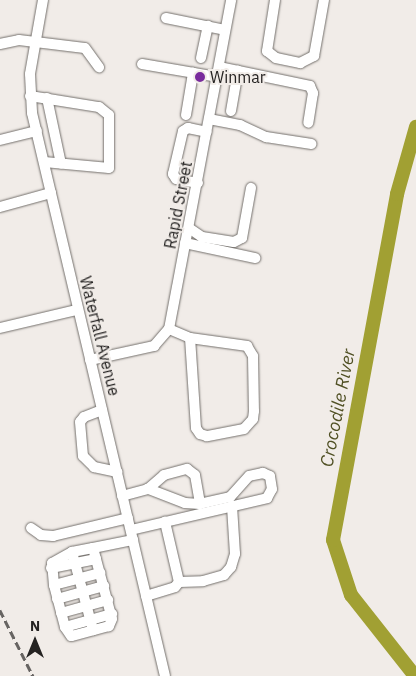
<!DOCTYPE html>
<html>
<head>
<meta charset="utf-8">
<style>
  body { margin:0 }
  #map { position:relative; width:416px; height:676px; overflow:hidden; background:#f1ece8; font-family:"IBM Plex Sans",sans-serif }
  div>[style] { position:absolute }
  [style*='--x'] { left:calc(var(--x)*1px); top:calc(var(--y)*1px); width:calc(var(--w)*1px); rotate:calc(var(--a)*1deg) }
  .river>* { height:14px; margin:-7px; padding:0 7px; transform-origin:7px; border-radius:7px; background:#a1a033 }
  .roads { filter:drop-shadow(0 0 1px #74706c) drop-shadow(0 0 1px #74706c) }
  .minor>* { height:10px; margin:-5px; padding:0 5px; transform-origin:5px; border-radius:5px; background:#fff }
  .rail>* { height:2.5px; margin-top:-1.25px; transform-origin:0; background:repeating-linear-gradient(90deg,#676462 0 8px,transparent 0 12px) }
  .dots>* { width:14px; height:14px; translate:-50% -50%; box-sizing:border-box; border:2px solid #f1ece8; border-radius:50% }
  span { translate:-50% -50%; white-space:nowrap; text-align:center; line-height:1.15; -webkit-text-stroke:4px #f1ece8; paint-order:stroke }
  .poi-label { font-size:16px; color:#252322 }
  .left { translate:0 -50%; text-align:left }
  .street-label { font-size:16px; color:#252322 }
  .water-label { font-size:18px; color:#505024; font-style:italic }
  .north { position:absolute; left:10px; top:616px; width:50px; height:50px; -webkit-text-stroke:4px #f1ece8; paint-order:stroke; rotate:0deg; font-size:14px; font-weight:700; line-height:20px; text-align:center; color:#252322 }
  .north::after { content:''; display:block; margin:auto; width:18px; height:22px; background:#252322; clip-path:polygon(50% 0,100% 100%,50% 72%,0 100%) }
</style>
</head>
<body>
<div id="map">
  <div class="river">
    <div style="--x:415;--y:676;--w:103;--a:-128.3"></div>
    <div style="--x:351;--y:595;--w:58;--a:-108.1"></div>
    <div style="--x:333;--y:540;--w:352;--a:-79.5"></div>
    <div style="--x:397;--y:194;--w:70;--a:-74.2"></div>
  </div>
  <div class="roads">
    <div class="minor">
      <div style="--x:43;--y:0;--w:75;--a:100"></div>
      <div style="--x:30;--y:74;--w:39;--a:87"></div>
      <div style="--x:32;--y:113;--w:578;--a:76.71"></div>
      <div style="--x:275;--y:0;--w:52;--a:98.9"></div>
      <div style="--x:267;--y:51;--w:11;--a:38"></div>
      <div style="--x:276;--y:58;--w:25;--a:12"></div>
      <div style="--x:300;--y:63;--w:16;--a:-27"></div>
      <div style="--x:314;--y:56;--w:57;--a:-79.9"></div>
      <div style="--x:166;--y:18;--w:60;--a:11.5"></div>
      <div style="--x:0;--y:44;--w:19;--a:-12"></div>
      <div style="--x:19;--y:40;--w:66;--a:6.9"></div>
      <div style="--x:85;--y:48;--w:24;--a:54"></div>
      <div style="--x:201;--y:58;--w:33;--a:-78"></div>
      <div style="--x:142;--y:64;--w:76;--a:9.8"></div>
      <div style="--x:219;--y:67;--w:93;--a:11.8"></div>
      <div style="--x:310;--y:86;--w:8;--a:67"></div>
      <div style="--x:313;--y:93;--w:30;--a:99"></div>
      <div style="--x:30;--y:96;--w:70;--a:9.1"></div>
      <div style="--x:99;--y:107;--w:13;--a:39"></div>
      <div style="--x:109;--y:115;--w:53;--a:90"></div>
      <div style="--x:109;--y:168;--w:65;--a:-174.7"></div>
      <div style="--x:47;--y:98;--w:67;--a:78"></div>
      <div style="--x:231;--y:111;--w:41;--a:-80.1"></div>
      <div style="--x:186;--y:115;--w:43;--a:-80.5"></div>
      <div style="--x:209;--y:119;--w:32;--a:11"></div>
      <div style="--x:240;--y:125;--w:29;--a:25"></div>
      <div style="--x:266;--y:137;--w:46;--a:8.8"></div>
      <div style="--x:0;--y:140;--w:38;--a:-14"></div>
      <div style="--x:198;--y:183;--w:22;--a:-170"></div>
      <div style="--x:176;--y:179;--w:6;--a:-121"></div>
      <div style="--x:173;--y:174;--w:44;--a:-76.9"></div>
      <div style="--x:183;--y:131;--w:6;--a:-31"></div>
      <div style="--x:188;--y:128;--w:19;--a:12"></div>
      <div style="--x:0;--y:207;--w:53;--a:-15.4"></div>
      <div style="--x:189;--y:228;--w:16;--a:35"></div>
      <div style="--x:202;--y:237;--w:32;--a:9"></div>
      <div style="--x:234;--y:242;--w:9;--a:-27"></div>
      <div style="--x:242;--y:238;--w:51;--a:-79.8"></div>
      <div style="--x:185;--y:243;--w:72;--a:12.1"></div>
      <div style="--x:0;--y:328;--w:79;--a:-13.2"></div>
      <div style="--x:169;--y:329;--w:23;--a:23"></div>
      <div style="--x:190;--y:338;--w:58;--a:8"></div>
      <div style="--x:247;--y:346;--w:12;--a:59"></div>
      <div style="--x:253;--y:356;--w:55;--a:89"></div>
      <div style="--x:254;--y:411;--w:8;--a:97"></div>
      <div style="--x:253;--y:419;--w:13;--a:132"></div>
      <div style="--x:244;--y:429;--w:38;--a:169"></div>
      <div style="--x:207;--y:436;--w:7;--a:-164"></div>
      <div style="--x:200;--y:434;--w:7;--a:-124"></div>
      <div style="--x:196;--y:428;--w:90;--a:-93.8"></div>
      <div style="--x:90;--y:360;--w:66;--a:-12.3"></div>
      <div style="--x:154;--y:346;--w:23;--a:-49"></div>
      <div style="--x:169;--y:329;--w:335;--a:-79.3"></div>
      <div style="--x:102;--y:410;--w:19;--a:159"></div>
      <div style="--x:84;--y:417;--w:6;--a:129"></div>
      <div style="--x:80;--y:422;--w:34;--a:85"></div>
      <div style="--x:83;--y:456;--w:16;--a:45"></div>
      <div style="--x:94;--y:467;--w:24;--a:12"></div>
      <div style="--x:122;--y:496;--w:27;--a:-15"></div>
      <div style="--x:148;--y:489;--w:21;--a:-41"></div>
      <div style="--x:164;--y:475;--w:24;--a:-15"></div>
      <div style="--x:187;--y:469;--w:10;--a:37"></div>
      <div style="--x:195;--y:475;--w:29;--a:80"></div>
      <div style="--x:31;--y:528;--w:12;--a:35"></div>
      <div style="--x:41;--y:535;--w:12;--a:5"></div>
      <div style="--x:53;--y:536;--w:77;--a:-13.5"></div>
      <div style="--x:131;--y:530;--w:140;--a:-13.2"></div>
      <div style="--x:267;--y:498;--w:10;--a:-61"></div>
      <div style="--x:272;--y:489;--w:13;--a:-99"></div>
      <div style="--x:270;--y:476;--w:8;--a:-157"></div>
      <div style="--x:263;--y:473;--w:14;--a:168"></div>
      <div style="--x:249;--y:476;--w:28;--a:132"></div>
      <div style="--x:230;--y:497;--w:31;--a:167"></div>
      <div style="--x:200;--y:504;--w:15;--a:-176"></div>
      <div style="--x:185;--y:503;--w:40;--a:-159"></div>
      <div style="--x:93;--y:548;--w:73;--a:75"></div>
      <div style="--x:112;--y:619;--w:8;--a:113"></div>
      <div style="--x:109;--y:626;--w:39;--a:165"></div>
      <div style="--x:71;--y:636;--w:11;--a:-124"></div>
      <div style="--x:65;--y:627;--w:43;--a:-104.7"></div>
      <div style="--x:54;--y:585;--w:22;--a:-95"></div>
      <div style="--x:52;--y:563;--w:23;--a:-29"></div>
      <div style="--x:72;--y:552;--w:21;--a:-11"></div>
      <div style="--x:93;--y:548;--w:41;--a:-11.3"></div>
      <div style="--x:72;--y:552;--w:81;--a:74.9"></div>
      <div style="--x:51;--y:568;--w:46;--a:-11.3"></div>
      <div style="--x:179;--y:582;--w:24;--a:-2"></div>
      <div style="--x:203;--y:581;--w:22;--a:-16"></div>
      <div style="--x:224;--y:575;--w:11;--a:-49"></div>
      <div style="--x:231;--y:567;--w:14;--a:-73"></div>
      <div style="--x:235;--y:554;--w:48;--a:-93.6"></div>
      <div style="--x:54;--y:585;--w:48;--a:-14.6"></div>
      <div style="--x:146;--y:596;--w:30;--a:-17"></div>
      <div style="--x:175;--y:587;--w:6;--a:-51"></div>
      <div style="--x:179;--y:582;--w:62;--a:-103.1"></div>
      <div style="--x:57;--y:599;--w:49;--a:-15.5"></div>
      <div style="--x:61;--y:613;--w:49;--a:-15.5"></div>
      <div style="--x:65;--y:627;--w:49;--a:-15.5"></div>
    </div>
  </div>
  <div class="rail">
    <div style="--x:0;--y:610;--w:74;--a:63.4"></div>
  </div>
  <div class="dots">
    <div style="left:200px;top:77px;background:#792c9d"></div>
  </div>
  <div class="poi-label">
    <span class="left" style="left:210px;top:77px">Winmar</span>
  </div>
  <div class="street-label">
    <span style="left:178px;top:205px;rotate:-79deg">Rapid Street</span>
    <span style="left:100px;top:336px;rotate:76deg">Waterfall Avenue</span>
  </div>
  <div class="water-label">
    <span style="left:338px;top:408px;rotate:-79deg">Crocodile River</span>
  </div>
  <div class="north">N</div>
</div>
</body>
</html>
